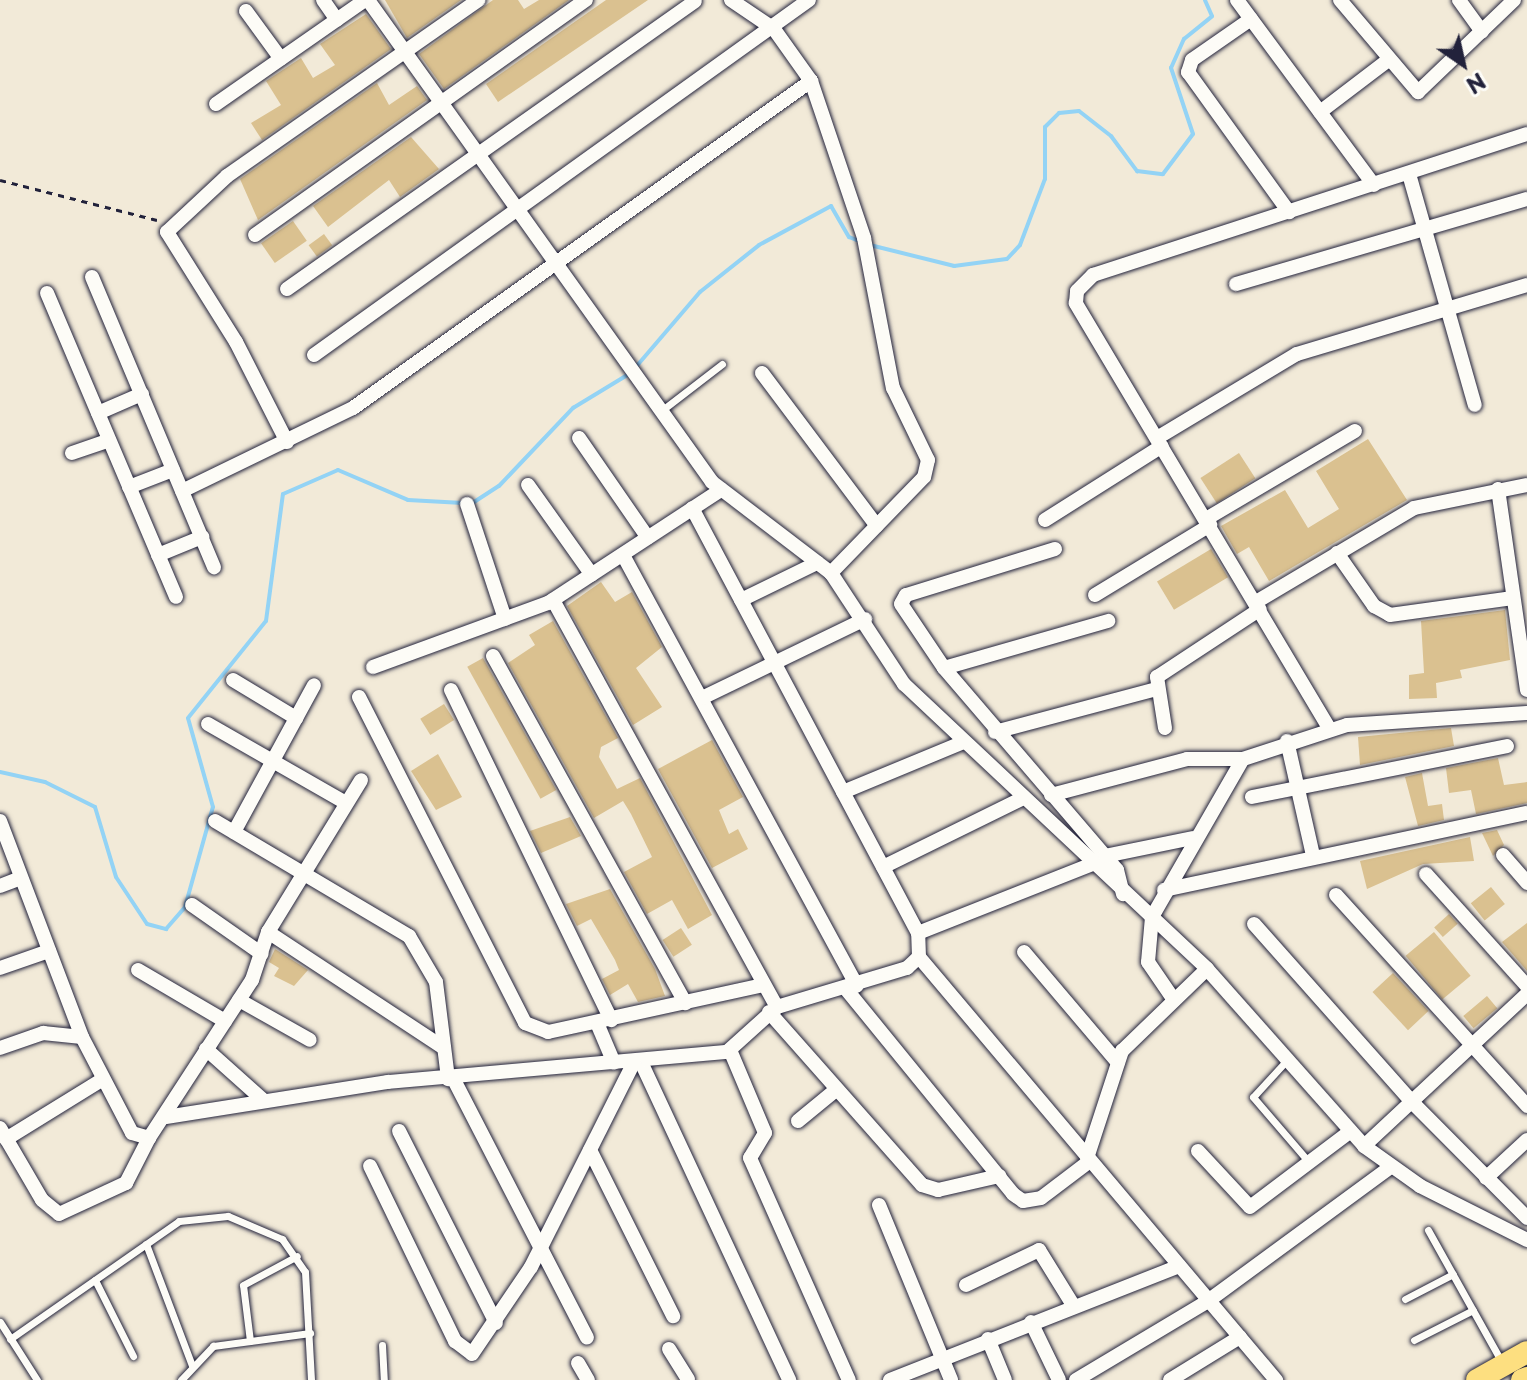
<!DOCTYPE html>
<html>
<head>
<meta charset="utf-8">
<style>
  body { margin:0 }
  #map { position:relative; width:1527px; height:1380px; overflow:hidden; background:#f2ead8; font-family:"Playpen Sans",sans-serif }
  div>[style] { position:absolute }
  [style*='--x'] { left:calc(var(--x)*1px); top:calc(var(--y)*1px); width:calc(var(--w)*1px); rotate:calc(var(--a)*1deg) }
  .stream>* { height:4px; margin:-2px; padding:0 2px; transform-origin:2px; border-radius:2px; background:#93d3f5 }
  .building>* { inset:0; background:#dac190; transform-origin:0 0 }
  .path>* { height:3px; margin-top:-1.5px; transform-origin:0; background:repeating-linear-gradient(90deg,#22223b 0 6px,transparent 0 12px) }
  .roads { filter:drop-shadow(0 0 2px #22223b) drop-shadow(0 0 2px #22223b) }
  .service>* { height:7px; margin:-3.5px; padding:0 3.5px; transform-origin:3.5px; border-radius:3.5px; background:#fdfcf7 }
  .minor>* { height:14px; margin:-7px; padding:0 7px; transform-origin:7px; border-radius:7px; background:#fdfcf7 }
  .primary>* { height:22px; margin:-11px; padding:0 11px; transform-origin:11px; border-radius:11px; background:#fddf80 }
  span { translate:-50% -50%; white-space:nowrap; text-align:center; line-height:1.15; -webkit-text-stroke:7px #fdfcf7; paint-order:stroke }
  .north { position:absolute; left:1423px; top:24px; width:80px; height:80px; -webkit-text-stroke:6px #fdfcf7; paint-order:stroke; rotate:146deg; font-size:22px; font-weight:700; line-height:32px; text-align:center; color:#22223b }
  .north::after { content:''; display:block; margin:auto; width:28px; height:36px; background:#22223b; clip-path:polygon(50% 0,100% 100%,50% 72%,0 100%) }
</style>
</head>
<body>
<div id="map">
  <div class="stream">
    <div style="--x:870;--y:245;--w:87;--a:14"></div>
    <div style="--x:954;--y:266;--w:53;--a:-7.5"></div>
    <div style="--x:1007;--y:259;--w:19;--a:-47"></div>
    <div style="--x:1020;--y:245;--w:71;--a:-69.3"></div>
    <div style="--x:1045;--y:179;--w:52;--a:-90"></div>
    <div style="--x:1045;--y:127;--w:20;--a:-45"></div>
    <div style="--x:1059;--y:113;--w:20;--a:-6"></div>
    <div style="--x:1079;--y:111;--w:41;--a:38"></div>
    <div style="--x:1111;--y:136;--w:44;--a:53.4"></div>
    <div style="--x:1137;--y:171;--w:26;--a:7"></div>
    <div style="--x:1163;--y:174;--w:50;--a:-53.1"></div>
    <div style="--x:1193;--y:134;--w:70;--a:-108.4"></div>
    <div style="--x:1171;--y:68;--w:32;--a:-66"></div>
    <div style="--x:1184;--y:39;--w:36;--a:-39"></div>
    <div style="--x:1212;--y:16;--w:17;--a:-114"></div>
    <div style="--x:635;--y:368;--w:100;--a:-49.5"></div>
    <div style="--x:700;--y:292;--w:75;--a:-38.5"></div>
    <div style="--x:759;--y:245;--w:82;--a:-28.4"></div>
    <div style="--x:831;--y:206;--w:36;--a:60"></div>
    <div style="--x:849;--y:237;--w:14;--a:21"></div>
    <div style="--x:471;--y:504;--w:33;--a:-33"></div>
    <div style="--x:499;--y:486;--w:108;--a:-46.5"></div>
    <div style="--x:573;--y:408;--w:66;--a:-31.3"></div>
    <div style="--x:0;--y:772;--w:46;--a:12.5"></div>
    <div style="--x:45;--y:782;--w:56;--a:26.6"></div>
    <div style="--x:95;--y:807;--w:73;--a:73.3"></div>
    <div style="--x:116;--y:877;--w:56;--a:56.6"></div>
    <div style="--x:147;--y:924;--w:20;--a:15"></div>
    <div style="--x:166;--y:929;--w:29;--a:-49"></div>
    <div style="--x:185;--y:907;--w:104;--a:-74.4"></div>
    <div style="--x:213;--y:807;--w:92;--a:-105.7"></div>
    <div style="--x:188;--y:718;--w:124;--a:-51.2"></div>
    <div style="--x:266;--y:621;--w:128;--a:-82.4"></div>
    <div style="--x:283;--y:494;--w:60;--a:-23.6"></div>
    <div style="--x:338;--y:470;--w:76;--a:23.2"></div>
    <div style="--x:408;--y:500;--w:55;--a:3.1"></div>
  </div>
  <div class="building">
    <div style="clip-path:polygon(385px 0,461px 0,407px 38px)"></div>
    <div style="clip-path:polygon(493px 0,518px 0,524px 9px,539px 0,569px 0,444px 89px,419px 54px)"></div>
    <div style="clip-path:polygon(606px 0,648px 0,498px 102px,486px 84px)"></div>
    <div style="clip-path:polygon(366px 14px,391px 49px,262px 140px,251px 123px,281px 105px,266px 81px,301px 58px,313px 78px,335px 65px,320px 44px)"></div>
    <div style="clip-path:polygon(377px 83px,389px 105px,417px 86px,427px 100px,258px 220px,240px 179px)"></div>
    <div style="clip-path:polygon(411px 137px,439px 169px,400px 197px,389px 180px,328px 227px,313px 206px)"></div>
    <div style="left:293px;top:221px;width:24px;height:39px;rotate:55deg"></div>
    <div style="left:324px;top:234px;width:14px;height:19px;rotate:54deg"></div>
    <div style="clip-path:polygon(1368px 439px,1407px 500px,1269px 581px,1249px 547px,1237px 554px,1221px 526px,1285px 490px,1308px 528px,1339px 509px,1316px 471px)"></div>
    <div style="left:1239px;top:453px;width:30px;height:46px;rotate:57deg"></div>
    <div style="left:1211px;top:549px;width:33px;height:63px;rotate:59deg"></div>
    <div style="clip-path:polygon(601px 582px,615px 602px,632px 592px,662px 647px,636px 668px,662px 707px,633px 725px,567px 606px)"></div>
    <div style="clip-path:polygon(1505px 610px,1510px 660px,1460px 670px,1462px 678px,1436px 683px,1437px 698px,1409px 699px,1409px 675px,1424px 673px,1421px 621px)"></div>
    <div style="clip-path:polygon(553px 621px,618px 738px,601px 747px,599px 757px,617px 789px,640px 778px,712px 915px,688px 929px,672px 900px,647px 914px,624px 872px,652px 857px,631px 814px,623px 801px,594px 818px,508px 663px,535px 645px,529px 635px)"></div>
    <div style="left:483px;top:658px;width:151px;height:18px;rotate:61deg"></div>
    <div style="left:444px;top:704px;width:19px;height:28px;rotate:58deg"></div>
    <div style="clip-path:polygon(1451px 728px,1454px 746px,1360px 765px,1358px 737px)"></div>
    <div style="clip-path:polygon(712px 740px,743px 797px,719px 810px,729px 834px,738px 829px,748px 849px,712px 868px,658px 769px)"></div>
    <div style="clip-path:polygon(438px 754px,462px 797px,436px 810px,411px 771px)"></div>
    <div style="clip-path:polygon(1498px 758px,1504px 785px,1527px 782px,1527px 803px,1476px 814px,1471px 790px,1449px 793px,1446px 768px)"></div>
    <div style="clip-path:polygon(1422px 773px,1428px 806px,1442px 804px,1444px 820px,1418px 826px,1405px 777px)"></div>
    <div style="clip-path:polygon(570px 817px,581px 836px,541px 853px,530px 831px)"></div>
    <div style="clip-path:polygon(1497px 830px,1504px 845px,1493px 856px,1482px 833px)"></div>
    <div style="clip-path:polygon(1470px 837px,1474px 861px,1423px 864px,1367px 889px,1360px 861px)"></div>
    <div style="left:1491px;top:887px;width:22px;height:26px;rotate:51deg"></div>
    <div style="clip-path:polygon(610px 889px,655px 969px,665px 996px,638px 1002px,628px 984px,610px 995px,602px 979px,619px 970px,615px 960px,591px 919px,577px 926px,566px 904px)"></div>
    <div style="left:1449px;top:914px;width:13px;height:20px;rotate:48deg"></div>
    <div style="clip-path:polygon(1527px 923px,1527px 971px,1502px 942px)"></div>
    <div style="left:681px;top:928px;width:20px;height:22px;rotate:57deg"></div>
    <div style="left:1434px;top:932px;width:57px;height:37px;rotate:50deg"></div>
    <div style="clip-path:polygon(275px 949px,308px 970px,294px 986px,274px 976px,279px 968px,269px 962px)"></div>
    <div style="left:1393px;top:973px;width:52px;height:28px;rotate:47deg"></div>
    <div style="left:1487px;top:996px;width:16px;height:31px;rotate:50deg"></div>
  </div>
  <div class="path">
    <div style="--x:0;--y:180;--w:162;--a:14.3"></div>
  </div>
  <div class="roads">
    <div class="service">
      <div style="--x:661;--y:411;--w:77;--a:-37.6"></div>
      <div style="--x:1287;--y:1060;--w:50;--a:132.6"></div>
      <div style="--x:1253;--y:1097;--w:86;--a:49.3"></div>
      <div style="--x:1428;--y:1230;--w:154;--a:60.8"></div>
      <div style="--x:146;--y:1244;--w:130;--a:69.3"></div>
      <div style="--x:95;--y:1280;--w:85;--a:63.4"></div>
      <div style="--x:1405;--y:1299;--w:54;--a:-27.5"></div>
      <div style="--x:0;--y:1322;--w:69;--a:57.5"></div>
      <div style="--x:10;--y:1339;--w:206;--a:-34.9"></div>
      <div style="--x:179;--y:1221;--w:49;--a:-5.8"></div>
      <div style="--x:228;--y:1216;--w:59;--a:23.1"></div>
      <div style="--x:282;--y:1239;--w:40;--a:55.1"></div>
      <div style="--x:305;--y:1272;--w:108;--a:86.8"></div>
      <div style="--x:1414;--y:1340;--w:66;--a:-27"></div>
      <div style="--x:250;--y:1341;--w:56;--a:-97.1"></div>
      <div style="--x:243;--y:1285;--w:61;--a:-28.2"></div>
      <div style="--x:382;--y:1345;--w:35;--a:87"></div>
      <div style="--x:181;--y:1380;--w:47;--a:-46.7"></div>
      <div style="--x:213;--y:1346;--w:98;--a:-7.6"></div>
    </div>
    <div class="minor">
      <div style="--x:323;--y:0;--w:24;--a:55"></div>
      <div style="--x:368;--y:0;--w:592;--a:54.48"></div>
      <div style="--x:712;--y:482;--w:150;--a:37.4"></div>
      <div style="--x:831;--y:573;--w:133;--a:56.7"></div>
      <div style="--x:904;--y:684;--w:416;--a:43.2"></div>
      <div style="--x:1207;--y:969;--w:237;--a:48.4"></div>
      <div style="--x:1364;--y:1146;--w:69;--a:35.5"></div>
      <div style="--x:1420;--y:1186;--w:120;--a:26.8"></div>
      <div style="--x:731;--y:0;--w:52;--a:34"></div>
      <div style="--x:774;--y:29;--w:64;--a:54.6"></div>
      <div style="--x:811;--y:81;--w:166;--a:71.3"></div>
      <div style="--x:864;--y:238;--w:153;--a:79.1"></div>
      <div style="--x:893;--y:388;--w:80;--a:64.1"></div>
      <div style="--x:928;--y:460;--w:17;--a:103"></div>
      <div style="--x:924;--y:477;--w:134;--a:134.1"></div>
      <div style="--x:1237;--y:0;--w:230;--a:53.5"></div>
      <div style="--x:1340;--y:0;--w:121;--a:49.7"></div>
      <div style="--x:1418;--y:92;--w:133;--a:-43.8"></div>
      <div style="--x:1459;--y:0;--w:39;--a:54"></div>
      <div style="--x:246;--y:11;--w:59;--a:53.9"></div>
      <div style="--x:1251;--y:19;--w:72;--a:145.2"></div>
      <div style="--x:1192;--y:60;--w:13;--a:108"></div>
      <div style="--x:1188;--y:72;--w:173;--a:54.2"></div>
      <div style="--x:216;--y:104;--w:182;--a:-34.9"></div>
      <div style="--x:1320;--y:112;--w:84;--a:-37.3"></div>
      <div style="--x:1409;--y:174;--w:240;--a:74.1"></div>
      <div style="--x:255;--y:235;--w:406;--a:-35.4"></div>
      <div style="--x:92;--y:277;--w:315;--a:67.2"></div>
      <div style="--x:1236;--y:284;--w:303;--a:-16.3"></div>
      <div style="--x:287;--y:289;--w:499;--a:-35.2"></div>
      <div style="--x:47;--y:293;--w:330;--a:67"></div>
      <div style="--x:314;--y:355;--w:609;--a:-35.65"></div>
      <div style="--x:762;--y:373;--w:191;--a:53.1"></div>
      <div style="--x:98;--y:413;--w:48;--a:-23.4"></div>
      <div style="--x:579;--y:438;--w:121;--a:55.4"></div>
      <div style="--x:1157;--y:438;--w:163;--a:-31"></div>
      <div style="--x:1297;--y:354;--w:240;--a:-16.7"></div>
      <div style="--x:287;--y:442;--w:112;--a:-117"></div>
      <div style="--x:236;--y:342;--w:130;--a:-122.1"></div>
      <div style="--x:167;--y:232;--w:82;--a:-43"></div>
      <div style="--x:227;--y:176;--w:307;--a:-35"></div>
      <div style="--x:72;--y:453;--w:39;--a:-19"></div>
      <div style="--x:528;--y:485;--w:110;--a:54.6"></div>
      <div style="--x:129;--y:487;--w:47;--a:-21.1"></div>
      <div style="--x:1498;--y:489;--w:203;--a:81.8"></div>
      <div style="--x:182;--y:491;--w:190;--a:-25.9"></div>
      <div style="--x:353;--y:408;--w:563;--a:-35.53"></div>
      <div style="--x:467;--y:504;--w:121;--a:71.7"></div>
      <div style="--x:1206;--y:519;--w:173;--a:-30.6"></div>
      <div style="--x:1045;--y:520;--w:138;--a:-32.3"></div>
      <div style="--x:1055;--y:549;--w:156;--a:162.8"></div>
      <div style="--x:906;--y:595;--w:10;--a:119"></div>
      <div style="--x:901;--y:604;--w:77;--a:56.1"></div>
      <div style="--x:944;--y:668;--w:266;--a:49.4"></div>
      <div style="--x:1117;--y:870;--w:25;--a:76"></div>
      <div style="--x:1337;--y:553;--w:65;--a:55.1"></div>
      <div style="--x:1374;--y:606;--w:18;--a:29"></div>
      <div style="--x:1390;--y:615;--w:124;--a:-7.9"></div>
      <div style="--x:158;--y:555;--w:48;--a:-22.2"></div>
      <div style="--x:623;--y:555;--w:490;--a:61.5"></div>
      <div style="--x:1095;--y:595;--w:135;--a:-31.3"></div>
      <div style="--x:553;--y:600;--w:465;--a:61.2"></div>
      <div style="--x:741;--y:600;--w:85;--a:-26"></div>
      <div style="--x:1256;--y:602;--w:184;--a:-30.7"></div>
      <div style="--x:1414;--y:508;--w:115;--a:-11.5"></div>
      <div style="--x:493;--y:656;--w:397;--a:61"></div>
      <div style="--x:373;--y:667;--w:186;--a:-20.1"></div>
      <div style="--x:548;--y:603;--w:207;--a:-33.2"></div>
      <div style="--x:944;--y:668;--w:171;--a:-16"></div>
      <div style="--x:233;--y:680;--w:74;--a:31.1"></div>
      <div style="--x:451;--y:690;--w:367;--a:64.1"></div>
      <div style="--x:359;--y:697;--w:366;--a:63"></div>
      <div style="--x:525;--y:1023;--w:25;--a:21"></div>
      <div style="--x:548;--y:1032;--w:221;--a:-12.3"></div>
      <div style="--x:704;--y:697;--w:179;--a:-25.8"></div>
      <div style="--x:208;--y:724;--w:159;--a:29.8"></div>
      <div style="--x:1165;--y:728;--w:52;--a:-98.9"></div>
      <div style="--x:1157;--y:677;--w:123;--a:-33.4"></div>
      <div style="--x:1329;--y:728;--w:495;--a:-120.8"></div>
      <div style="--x:1076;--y:303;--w:12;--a:-85"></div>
      <div style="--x:1077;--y:291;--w:23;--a:-45"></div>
      <div style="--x:1093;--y:275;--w:456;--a:-18"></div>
      <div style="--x:995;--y:732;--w:168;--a:-14.9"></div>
      <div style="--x:1287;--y:741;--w:117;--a:77.2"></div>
      <div style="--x:843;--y:792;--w:131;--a:-22.5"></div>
      <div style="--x:1051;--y:795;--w:141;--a:-14.8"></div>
      <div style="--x:1187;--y:759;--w:56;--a:0"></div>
      <div style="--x:1252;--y:797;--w:260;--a:-11.3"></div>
      <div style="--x:0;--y:821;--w:231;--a:69.2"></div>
      <div style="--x:82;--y:1037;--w:108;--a:62.5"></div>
      <div style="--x:132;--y:1133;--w:18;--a:16"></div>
      <div style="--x:149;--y:1138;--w:189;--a:-56.9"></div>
      <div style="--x:252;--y:980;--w:51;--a:-71.6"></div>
      <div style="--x:268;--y:932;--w:178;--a:-58.5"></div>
      <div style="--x:215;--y:821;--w:226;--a:30.7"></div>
      <div style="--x:409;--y:936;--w:53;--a:59.6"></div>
      <div style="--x:436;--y:982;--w:98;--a:82.9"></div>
      <div style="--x:234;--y:832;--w:167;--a:-61.4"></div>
      <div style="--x:1503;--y:855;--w:37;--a:49"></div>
      <div style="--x:1105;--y:856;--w:90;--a:-11.6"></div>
      <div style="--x:883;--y:867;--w:156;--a:-26.2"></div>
      <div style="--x:1426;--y:874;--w:151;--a:48"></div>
      <div style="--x:0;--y:886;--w:22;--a:-21"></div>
      <div style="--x:1164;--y:890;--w:371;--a:-12"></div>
      <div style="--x:1336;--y:895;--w:285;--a:47.8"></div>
      <div style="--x:192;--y:905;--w:85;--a:35"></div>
      <div style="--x:1254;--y:924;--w:237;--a:48.4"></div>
      <div style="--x:1411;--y:1101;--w:165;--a:45.2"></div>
      <div style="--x:268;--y:932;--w:211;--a:33.4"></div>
      <div style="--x:918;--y:933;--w:187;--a:-21.6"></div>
      <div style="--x:1024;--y:952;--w:145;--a:49.7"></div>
      <div style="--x:919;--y:957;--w:554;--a:49.84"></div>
      <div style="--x:0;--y:968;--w:52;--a:-19.1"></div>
      <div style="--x:138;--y:970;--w:101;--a:30.4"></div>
      <div style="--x:846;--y:989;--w:264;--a:50.8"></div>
      <div style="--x:1013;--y:1194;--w:12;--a:35"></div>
      <div style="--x:1023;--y:1201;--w:18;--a:-9"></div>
      <div style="--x:1041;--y:1198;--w:61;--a:-37.1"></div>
      <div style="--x:239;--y:1000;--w:81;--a:29.4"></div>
      <div style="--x:1174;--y:1000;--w:46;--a:-124.4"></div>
      <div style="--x:1148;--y:962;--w:45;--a:-84.9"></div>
      <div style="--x:1152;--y:917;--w:182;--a:-60.1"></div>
      <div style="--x:1243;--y:759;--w:109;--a:-18.1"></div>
      <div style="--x:1347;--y:725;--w:180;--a:-3.8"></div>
      <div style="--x:769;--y:1012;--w:231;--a:48.5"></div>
      <div style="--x:922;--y:1185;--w:17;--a:17"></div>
      <div style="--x:938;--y:1190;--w:63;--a:-12.9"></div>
      <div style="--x:597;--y:1023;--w:43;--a:67"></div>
      <div style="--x:0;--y:1048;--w:46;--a:-19.2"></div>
      <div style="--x:43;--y:1033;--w:39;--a:6"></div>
      <div style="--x:206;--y:1049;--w:75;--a:41.8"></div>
      <div style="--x:730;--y:1050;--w:90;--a:67.1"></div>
      <div style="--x:765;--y:1133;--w:29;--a:121"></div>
      <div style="--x:750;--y:1158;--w:243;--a:66"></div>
      <div style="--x:641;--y:1062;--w:351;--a:65"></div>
      <div style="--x:453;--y:1078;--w:292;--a:62.7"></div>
      <div style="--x:166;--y:1117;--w:225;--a:-9"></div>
      <div style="--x:388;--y:1082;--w:340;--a:-5.1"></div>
      <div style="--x:727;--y:1052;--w:67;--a:-42"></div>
      <div style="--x:777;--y:1007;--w:136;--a:-16.7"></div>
      <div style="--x:907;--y:968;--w:16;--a:-43"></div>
      <div style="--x:919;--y:957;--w:24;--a:-92"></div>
      <div style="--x:918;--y:933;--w:481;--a:-118"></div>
      <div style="--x:798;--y:1121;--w:50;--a:-39.4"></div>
      <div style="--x:0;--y:1128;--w:83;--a:59.7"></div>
      <div style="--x:42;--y:1200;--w:22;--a:39"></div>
      <div style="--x:59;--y:1214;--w:74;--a:-24.8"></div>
      <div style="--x:126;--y:1183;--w:51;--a:-62.9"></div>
      <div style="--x:399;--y:1131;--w:215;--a:63.2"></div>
      <div style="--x:6;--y:1139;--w:114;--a:-31.7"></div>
      <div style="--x:1364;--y:1146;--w:223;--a:-43"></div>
      <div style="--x:590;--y:1150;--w:186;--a:63.4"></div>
      <div style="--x:1198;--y:1151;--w:76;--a:47.1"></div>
      <div style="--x:1250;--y:1207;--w:126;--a:-37"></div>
      <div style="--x:1087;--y:1158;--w:113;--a:-71.9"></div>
      <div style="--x:1122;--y:1051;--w:118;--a:-44"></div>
      <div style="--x:370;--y:1166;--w:195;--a:64.1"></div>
      <div style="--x:455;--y:1341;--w:21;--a:37"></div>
      <div style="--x:472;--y:1354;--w:105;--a:-55.9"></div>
      <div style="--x:531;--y:1267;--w:229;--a:-63.3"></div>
      <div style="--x:1486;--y:1178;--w:56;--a:-42.8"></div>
      <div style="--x:879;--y:1205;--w:189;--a:67.6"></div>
      <div style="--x:966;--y:1285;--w:81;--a:-25.6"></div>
      <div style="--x:1039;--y:1250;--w:65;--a:58.3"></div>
      <div style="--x:1031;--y:1322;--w:64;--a:64.2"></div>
      <div style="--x:988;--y:1339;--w:44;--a:67.5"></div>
      <div style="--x:669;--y:1349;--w:36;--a:58"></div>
      <div style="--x:578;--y:1363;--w:20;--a:60"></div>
      <div style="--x:890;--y:1380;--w:311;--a:-21.5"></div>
      <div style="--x:1076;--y:1380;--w:154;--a:-30.9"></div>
      <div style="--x:1208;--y:1301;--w:225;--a:-36.3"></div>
      <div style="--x:1170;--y:1380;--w:82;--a:-31.6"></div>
    </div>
    <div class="primary">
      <div style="--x:1477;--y:1380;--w:57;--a:-29.2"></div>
      <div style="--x:1522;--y:1380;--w:5;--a:-22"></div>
    </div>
  </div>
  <div class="north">N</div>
</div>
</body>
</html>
